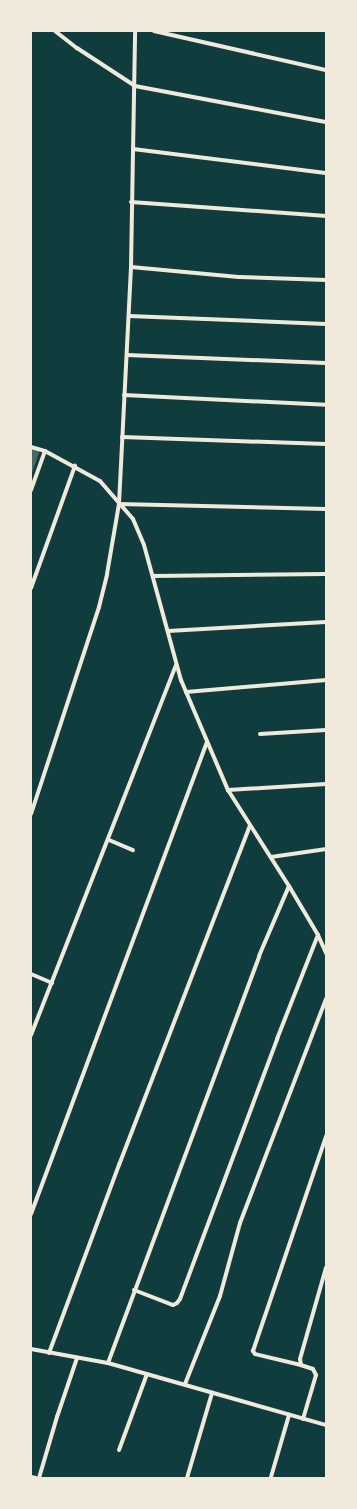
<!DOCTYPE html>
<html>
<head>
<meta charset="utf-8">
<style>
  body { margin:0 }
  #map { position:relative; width:357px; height:1509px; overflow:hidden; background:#0f3d3e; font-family:Cabin,sans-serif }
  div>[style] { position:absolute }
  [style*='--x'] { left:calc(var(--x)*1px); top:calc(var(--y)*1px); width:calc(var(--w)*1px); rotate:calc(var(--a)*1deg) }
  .building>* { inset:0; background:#486865 }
  .minor>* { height:4px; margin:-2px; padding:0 2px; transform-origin:2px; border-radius:2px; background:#f1e9da }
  span { translate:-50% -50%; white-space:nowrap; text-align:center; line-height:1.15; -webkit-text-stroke:3.5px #f1e9da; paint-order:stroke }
  .frame { position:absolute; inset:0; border:32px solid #f1e9da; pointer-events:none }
</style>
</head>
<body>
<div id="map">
  <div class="building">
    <div style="clip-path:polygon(31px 447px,40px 450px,31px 476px)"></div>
  </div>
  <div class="minor">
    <div style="--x:55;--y:31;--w:28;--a:38"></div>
    <div style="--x:77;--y:48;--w:69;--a:33.2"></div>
    <div style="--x:135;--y:86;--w:194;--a:10.7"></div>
    <div style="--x:154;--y:31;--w:176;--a:12.8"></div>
    <div style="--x:133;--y:149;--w:194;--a:7.1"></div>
    <div style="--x:131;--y:202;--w:196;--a:4.1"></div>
    <div style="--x:131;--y:267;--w:108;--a:5.3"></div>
    <div style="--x:239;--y:277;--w:87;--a:2"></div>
    <div style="--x:129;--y:316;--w:197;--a:2.3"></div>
    <div style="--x:127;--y:355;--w:199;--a:2.3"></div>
    <div style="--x:124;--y:395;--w:202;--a:2.8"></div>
    <div style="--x:122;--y:437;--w:204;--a:2"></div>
    <div style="--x:31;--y:447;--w:15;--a:16"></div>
    <div style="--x:45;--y:451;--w:63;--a:28.6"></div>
    <div style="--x:100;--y:481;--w:50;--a:49"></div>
    <div style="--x:133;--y:519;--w:28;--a:67"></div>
    <div style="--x:144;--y:545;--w:140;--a:74.7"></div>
    <div style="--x:181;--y:680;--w:120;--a:66.9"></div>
    <div style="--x:228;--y:790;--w:114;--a:57.6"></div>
    <div style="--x:289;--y:886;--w:57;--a:59.4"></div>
    <div style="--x:318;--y:935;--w:20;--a:66"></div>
    <div style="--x:31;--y:490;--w:41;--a:-70.3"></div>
    <div style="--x:119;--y:504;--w:207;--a:1.4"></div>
    <div style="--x:153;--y:576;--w:173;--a:-0.7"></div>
    <div style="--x:31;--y:588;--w:130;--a:-70.2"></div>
    <div style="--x:168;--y:631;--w:158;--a:-3.3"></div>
    <div style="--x:186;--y:692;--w:141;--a:-4.9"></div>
    <div style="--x:260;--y:734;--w:66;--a:-3.5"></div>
    <div style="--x:228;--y:790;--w:98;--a:-3.5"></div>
    <div style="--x:31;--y:814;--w:218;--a:-71.8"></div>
    <div style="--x:99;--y:607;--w:34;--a:-76"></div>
    <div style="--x:107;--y:574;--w:71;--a:-80.3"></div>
    <div style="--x:119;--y:504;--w:237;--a:-87.1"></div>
    <div style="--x:131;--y:267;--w:236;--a:-89"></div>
    <div style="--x:109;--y:840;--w:26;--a:23"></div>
    <div style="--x:271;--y:857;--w:56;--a:-8.3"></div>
    <div style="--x:31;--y:974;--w:23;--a:23"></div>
    <div style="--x:31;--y:1035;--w:397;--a:-68.6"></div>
    <div style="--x:31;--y:1214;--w:504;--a:-69.55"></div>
    <div style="--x:134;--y:1290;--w:42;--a:21"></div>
    <div style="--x:173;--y:1305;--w:4;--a:-27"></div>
    <div style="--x:177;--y:1303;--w:5;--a:-53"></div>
    <div style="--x:180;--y:1299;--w:278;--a:-69.5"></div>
    <div style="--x:277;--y:1039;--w:112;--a:-68.5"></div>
    <div style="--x:31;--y:1349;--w:78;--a:10.3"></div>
    <div style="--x:108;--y:1363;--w:227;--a:15.9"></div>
    <div style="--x:49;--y:1353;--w:201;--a:-69.6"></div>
    <div style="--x:119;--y:1165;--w:363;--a:-68.9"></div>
    <div style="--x:108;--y:1363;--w:434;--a:-69.6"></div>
    <div style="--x:259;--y:956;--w:76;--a:-66.8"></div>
    <div style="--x:301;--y:1365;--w:47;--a:-166.6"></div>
    <div style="--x:255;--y:1354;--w:4;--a:-124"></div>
    <div style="--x:253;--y:1351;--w:227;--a:-71.2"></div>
    <div style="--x:185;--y:1384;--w:95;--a:-68.3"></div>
    <div style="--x:220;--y:1296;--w:76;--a:-74.7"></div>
    <div style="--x:240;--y:1223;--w:240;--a:-69"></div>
    <div style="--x:303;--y:1419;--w:46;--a:-73.5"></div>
    <div style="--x:316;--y:1375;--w:7;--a:-117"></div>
    <div style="--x:313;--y:1369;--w:13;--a:-162"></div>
    <div style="--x:301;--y:1365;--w:6;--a:-99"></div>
    <div style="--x:300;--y:1359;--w:95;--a:-74.1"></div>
    <div style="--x:119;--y:1450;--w:81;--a:-69.8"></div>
    <div style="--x:31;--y:1477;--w:5;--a:11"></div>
    <div style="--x:271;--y:1477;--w:65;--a:-73.8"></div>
    <div style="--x:39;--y:1478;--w:64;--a:-73.6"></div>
    <div style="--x:57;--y:1417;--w:62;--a:-71.3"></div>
    <div style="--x:187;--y:1478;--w:89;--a:-73.6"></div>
  </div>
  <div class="frame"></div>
</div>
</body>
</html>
